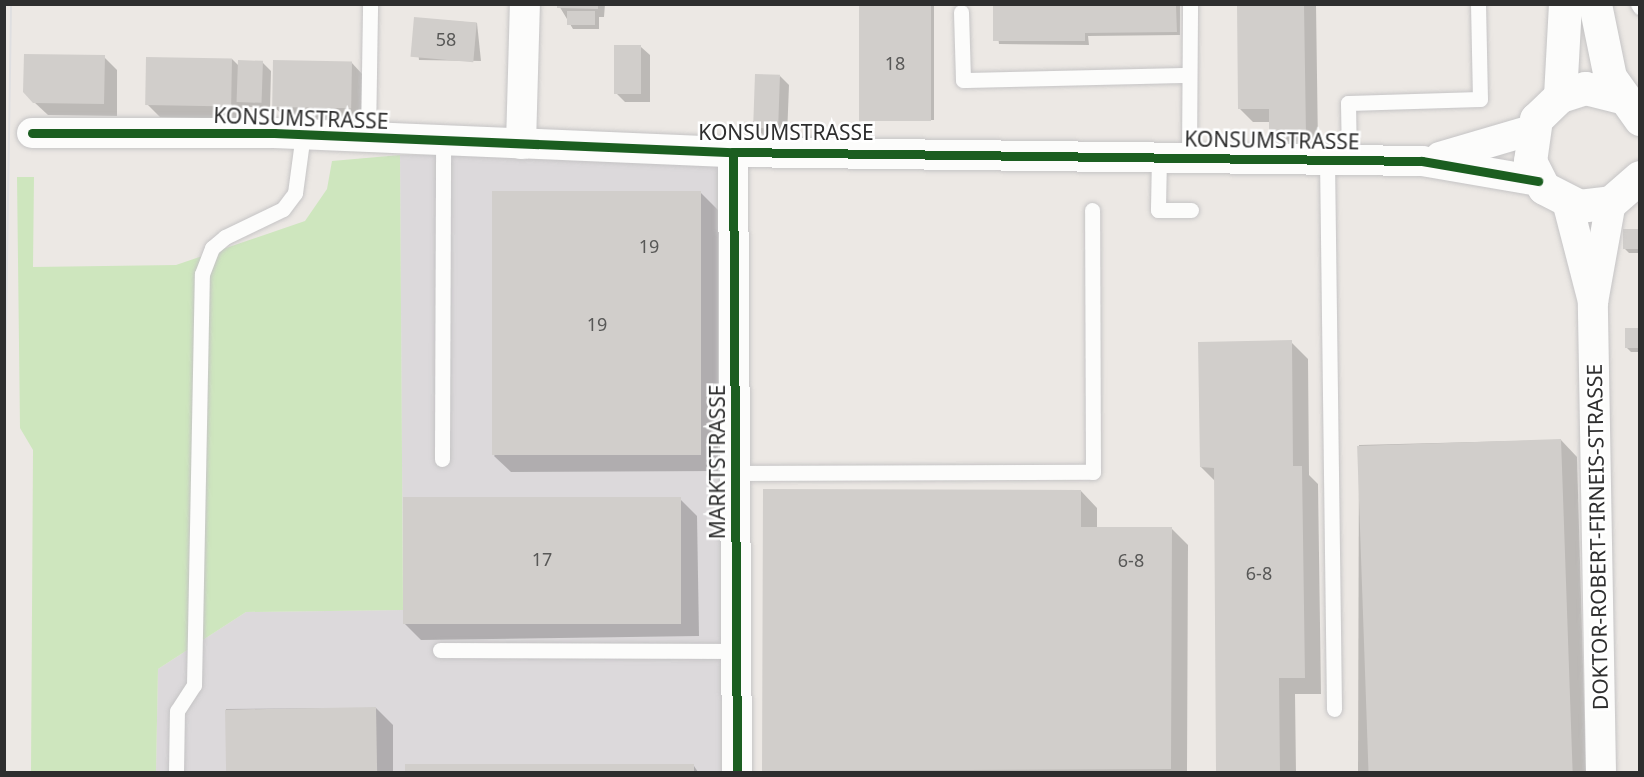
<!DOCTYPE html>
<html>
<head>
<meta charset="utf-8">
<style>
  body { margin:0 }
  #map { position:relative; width:1644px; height:777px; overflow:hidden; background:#ece8e4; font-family:"Noto Sans",sans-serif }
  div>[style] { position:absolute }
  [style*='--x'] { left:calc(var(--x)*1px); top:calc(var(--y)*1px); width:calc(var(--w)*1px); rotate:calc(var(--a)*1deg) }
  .industrial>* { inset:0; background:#dcd9db }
  .green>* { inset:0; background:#cee6be }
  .shadow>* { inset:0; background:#0003; transform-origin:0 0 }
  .building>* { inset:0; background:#d1cecb; transform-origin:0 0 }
  .roads { filter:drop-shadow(0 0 2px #c5c4c5) drop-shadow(0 0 2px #c5c4c5) }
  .lane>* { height:15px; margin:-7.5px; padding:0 7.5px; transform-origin:7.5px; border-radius:7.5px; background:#fcfcfb }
  .street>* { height:30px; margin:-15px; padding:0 15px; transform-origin:15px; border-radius:15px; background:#fcfcfb }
  .secondary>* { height:33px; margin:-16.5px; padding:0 16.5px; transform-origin:16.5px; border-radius:16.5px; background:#fcfcfb }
  .tram>* { height:1.5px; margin:-0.75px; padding:0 0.75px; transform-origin:0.75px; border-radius:0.75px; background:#dfdfe1 }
  .cycleway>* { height:9px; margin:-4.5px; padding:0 4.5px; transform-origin:4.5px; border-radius:4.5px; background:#1b5e20 }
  span { translate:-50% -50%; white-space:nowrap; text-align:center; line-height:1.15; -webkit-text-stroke:5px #fff; paint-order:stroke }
  .number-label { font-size:18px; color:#585857 }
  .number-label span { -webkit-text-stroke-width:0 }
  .street-label { font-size:21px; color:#2e2e2e }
  .frame { position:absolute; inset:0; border:6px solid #2e2e2e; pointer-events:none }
</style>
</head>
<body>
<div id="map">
  <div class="industrial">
    <div style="clip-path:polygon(400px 155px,725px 156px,728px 772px,156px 772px,158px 669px,246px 612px,403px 610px)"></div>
  </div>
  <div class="green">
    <div style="clip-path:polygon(400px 155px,403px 610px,246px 612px,158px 669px,156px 772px,31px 772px,33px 450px,20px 428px,17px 177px,34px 177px,33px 267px,176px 265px,305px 221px,327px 189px,332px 161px)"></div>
  </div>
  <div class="shadow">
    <div style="clip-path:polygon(558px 4px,605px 4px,604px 17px,599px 17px,599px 29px,573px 29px)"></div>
    <div style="left:861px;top:4px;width:73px;height:116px"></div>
    <div style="clip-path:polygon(994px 4px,1180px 4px,1180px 35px,1088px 36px,1089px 45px,999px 44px)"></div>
    <div style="clip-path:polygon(1238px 4px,1316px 4px,1318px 147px,1284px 148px,1271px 135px,1271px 122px,1253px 122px,1240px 109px)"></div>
    <div style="clip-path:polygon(415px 18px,477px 23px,481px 61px,419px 60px)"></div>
    <div style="clip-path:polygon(641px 47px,650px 55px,650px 102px,625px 102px,616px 93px)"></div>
    <div style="clip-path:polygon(104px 57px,117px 70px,117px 116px,48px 115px,34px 102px)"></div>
    <div style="clip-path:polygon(232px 59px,240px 67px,262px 62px,271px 71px,270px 110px,244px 106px,244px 119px,160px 117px,147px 104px)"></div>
    <div style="clip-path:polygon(351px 62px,364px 76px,364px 120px,287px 119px,273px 106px)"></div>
    <div style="clip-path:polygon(780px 76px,789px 85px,787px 137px,764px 136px,755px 127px)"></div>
    <div style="clip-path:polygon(701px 193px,718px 210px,718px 471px,511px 472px,494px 456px)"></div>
    <div style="clip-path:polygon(1640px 231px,1640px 253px,1629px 253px,1625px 249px)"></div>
    <div style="clip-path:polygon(1640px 330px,1640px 352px,1631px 352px,1627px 348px)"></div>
    <div style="clip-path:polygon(1291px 342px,1308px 359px,1309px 475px,1318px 484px,1321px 694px,1295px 694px,1296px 772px,1218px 772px,1215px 481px,1201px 467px)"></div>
    <div style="clip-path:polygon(1561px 440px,1577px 457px,1586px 772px,1358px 772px,1359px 445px)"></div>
    <div style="clip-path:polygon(1081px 491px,1097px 508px,1097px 528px,1171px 528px,1188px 545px,1187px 772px,763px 771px)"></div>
    <div style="clip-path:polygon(681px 500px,697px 516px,699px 636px,421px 640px,404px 623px)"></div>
    <div style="clip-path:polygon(376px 708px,393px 725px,393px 772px,227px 772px,226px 709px)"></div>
    <div style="clip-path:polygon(406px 765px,694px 766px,698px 772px,406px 772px)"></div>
  </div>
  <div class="building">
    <div style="clip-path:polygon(557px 4px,598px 4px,598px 9px,557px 8px)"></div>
    <div style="left:859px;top:4px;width:72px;height:117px"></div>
    <div style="clip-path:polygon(993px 4px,1176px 4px,1177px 32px,1085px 33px,1085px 41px,993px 41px)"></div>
    <div style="clip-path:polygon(1237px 4px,1304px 4px,1306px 135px,1269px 136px,1269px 109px,1238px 109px)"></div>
    <div style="left:567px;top:11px;width:28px;height:14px"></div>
    <div style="left:414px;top:17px;width:63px;height:40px;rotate:5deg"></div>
    <div style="left:614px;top:45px;width:27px;height:49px"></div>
    <div style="clip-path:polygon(24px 54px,105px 55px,104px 104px,33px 103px,23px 92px)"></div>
    <div style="left:146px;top:57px;width:86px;height:48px;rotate:1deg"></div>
    <div style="left:238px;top:60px;width:25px;height:42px;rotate:2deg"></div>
    <div style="left:273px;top:60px;width:79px;height:47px;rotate:1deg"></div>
    <div style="left:755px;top:74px;width:25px;height:54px;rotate:2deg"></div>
    <div style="left:701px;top:191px;width:264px;height:209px;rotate:90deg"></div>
    <div style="left:1640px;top:229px;width:20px;height:17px;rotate:90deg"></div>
    <div style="left:1625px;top:328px;width:15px;height:20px"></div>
    <div style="clip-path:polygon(1292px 340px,1293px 466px,1302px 466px,1305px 678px,1279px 678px,1280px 772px,1216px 772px,1214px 468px,1200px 467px,1198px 342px)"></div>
    <div style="left:1561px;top:439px;width:333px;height:204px;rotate:88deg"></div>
    <div style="clip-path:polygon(763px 489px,1081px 490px,1081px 527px,1172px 527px,1171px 769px,762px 771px)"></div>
    <div style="left:403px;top:497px;width:278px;height:127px"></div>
    <div style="left:376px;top:707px;width:65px;height:151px;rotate:89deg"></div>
    <div style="left:405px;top:764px;width:289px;height:8px"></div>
  </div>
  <div class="roads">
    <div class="lane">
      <div style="--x:1638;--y:4;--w:4;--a:56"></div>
      <div style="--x:961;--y:12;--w:68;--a:88.3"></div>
      <div style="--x:963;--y:80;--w:223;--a:-1.3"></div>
      <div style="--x:368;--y:137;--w:133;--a:-89.1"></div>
      <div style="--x:1159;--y:156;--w:54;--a:91.1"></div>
      <div style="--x:1158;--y:210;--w:33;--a:0"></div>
      <div style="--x:1189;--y:156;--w:152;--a:-89.6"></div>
      <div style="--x:1327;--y:159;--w:550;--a:89.27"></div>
      <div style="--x:1349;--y:160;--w:57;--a:-91"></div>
      <div style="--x:1348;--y:103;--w:132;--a:-1.7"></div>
      <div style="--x:1480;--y:99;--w:95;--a:-91.2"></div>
      <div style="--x:442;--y:459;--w:318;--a:-89.8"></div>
      <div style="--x:735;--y:473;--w:358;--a:-0.2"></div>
      <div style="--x:1093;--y:472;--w:262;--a:-90.2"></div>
      <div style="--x:440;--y:650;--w:296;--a:0.2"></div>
      <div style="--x:176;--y:772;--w:61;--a:-89.1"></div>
      <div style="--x:177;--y:711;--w:31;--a:-57"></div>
      <div style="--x:194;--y:685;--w:411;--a:-88.9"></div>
      <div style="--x:202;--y:274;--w:28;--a:-69"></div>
      <div style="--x:212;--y:248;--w:17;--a:-40"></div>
      <div style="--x:225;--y:237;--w:64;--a:-25.8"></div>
      <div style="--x:283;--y:209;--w:20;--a:-53"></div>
      <div style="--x:295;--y:193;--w:60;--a:-82.3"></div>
    </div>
    <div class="street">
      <div style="--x:32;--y:133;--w:242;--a:0"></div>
      <div style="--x:274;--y:133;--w:459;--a:2.4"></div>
      <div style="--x:733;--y:152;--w:689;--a:0.75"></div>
      <div style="--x:1422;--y:161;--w:118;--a:9.8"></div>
      <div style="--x:521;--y:144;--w:140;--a:-88.4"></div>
      <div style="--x:733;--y:152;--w:620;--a:89.63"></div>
      <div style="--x:1440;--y:157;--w:95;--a:-16.5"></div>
      <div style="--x:1568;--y:205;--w:100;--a:75.5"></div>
      <div style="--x:1601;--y:772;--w:470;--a:-91"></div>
      <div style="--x:1593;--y:302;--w:102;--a:-79.8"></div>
    </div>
    <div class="secondary">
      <div style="--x:1595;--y:4;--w:75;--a:78.4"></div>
      <div style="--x:1610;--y:77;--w:52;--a:54.5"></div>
      <div style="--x:1560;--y:96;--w:92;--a:-86.9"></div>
      <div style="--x:1621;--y:97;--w:37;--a:-166"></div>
      <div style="--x:1585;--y:88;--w:26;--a:162"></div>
      <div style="--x:1560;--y:96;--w:33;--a:136"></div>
      <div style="--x:1536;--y:119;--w:42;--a:98.1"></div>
      <div style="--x:1530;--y:161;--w:30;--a:63"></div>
      <div style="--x:1544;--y:188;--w:39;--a:27"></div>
      <div style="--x:1579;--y:206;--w:32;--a:-7"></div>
      <div style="--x:1611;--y:202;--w:38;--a:-41"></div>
    </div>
  </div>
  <div class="tram">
    <div style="--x:4;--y:454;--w:450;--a:-89.1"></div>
  </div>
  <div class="cycleway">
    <div style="--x:32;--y:133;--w:242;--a:0"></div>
    <div style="--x:274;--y:133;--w:459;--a:2.4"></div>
    <div style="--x:733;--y:152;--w:689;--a:0.75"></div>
    <div style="--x:1422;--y:161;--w:118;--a:9.8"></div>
    <div style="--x:733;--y:152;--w:620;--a:89.63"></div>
  </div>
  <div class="number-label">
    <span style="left:446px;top:39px">58</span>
    <span style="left:895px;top:63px">18</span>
    <span style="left:649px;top:246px">19</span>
    <span style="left:597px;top:324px">19</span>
    <span style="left:542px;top:559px">17</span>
    <span style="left:1131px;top:560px">6-8</span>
    <span style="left:1259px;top:573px">6-8</span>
  </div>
  <div class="street-label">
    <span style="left:301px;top:118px;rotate:2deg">KONSUMSTRASSE</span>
    <span style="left:786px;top:132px">KONSUMSTRASSE</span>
    <span style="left:1272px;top:140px;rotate:1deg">KONSUMSTRASSE</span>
    <span style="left:717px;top:462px;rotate:-90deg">MARKTSTRASSE</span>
    <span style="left:1597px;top:537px;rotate:-91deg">DOKTOR-ROBERT-FIRNEIS-STRASSE</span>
  </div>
  <div class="frame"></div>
</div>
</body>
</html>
